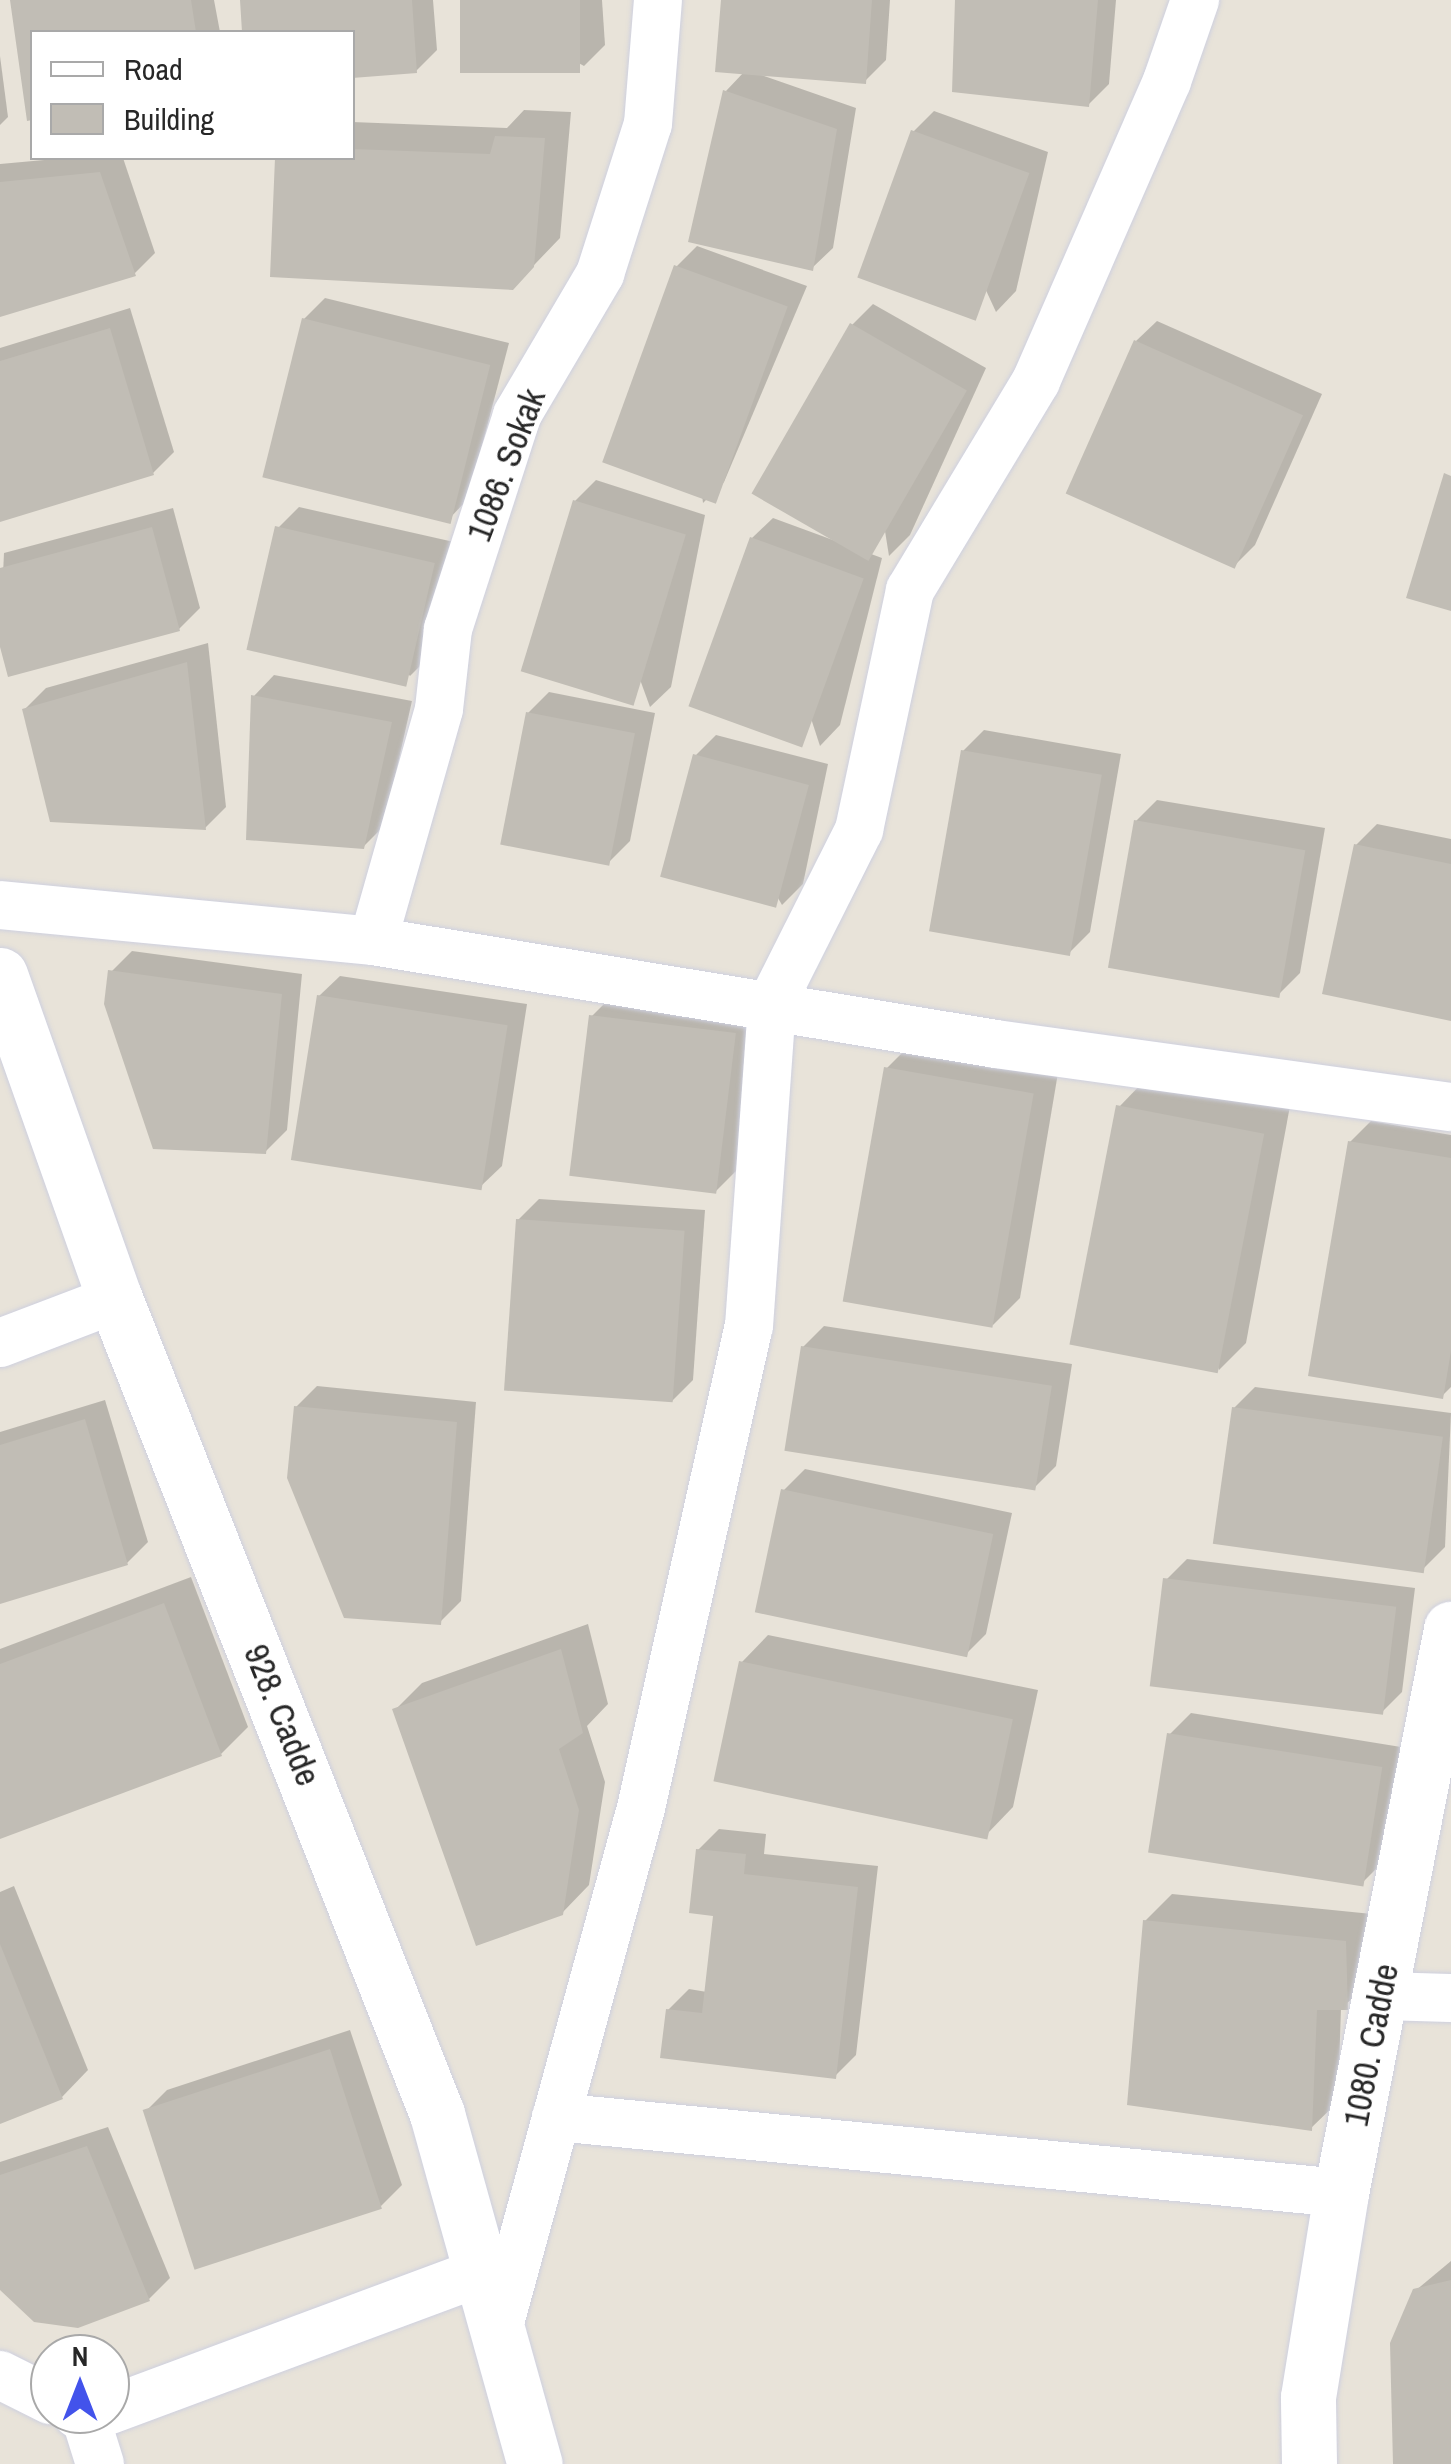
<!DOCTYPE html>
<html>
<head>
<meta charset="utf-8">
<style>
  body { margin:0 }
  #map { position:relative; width:1451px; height:2464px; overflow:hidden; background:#e8e3d9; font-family:"Archivo Narrow",sans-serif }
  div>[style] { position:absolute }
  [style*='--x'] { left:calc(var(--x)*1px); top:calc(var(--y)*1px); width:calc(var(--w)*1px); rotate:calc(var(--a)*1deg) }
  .shadow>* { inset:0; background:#0003 }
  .building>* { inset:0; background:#c1bdb5; transform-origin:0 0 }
  .roads { filter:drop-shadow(0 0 2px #ced0df) drop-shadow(0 0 2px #ced0df) }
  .minor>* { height:48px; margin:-24px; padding:0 24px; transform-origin:24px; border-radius:24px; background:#fff }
  .tertiary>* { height:55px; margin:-27.5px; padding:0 27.5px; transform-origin:27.5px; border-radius:27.5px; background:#fff }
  span { translate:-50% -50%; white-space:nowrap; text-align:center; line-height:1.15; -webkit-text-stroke:9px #fff; paint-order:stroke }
  .street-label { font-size:35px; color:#272727 }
  .legend { position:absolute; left:30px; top:30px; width:325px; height:130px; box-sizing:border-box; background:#fff; border:2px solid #a9a9a9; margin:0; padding:12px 18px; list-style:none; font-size:30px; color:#272727 }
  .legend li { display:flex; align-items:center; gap:20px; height:50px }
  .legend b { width:50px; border:2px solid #a9a9a9 }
  .north { position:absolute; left:30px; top:2334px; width:100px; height:100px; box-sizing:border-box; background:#fff; border:2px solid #a9a9a9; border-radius:50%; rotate:0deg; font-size:28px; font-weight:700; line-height:40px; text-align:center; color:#272727 }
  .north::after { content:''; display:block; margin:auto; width:35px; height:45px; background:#4353eb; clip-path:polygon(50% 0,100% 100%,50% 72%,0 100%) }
</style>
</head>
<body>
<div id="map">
  <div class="shadow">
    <div style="clip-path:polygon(13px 0,214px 0,220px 32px,32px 32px,29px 118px)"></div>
    <div style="clip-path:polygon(242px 0,433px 0,437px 50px,416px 71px,352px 32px,244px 32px)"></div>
    <div style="clip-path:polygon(463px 0,602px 0,605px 45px,584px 66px)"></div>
    <div style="clip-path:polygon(723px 0,890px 0,886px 60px,865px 81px,761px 75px,856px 108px,833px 248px,812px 268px,726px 91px,744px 72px)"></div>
    <div style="clip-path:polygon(957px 0,1116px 0,1109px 84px,1088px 105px)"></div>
    <div style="clip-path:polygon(0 56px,8px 117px,0 125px)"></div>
    <div style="clip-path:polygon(524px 110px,571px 112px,560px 238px,512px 288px,273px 275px,277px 158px,352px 158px,352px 122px,507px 128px)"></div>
    <div style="clip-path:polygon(934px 111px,1048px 152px,1016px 291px,996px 312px,913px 132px)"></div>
    <div style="clip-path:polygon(66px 158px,123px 158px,155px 253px,134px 274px,0 314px,0 164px)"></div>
    <div style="clip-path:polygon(697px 246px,807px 286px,724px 482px,703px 503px,676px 267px)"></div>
    <div style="clip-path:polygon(325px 298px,509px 343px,468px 499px,448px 520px,304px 319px)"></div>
    <div style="clip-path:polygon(873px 304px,986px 368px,910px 535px,889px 556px,852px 325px)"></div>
    <div style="clip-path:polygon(130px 308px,174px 452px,153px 473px,0 520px,0 348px)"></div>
    <div style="clip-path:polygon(1157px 321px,1322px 394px,1255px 545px,1234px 566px,1136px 341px)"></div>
    <div style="clip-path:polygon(596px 480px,705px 515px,671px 687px,650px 707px,575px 501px)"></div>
    <div style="clip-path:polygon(299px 507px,454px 542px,431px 655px,410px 676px,278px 528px)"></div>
    <div style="clip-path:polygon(173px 508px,200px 608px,179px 629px,0 638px,4px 553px)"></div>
    <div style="clip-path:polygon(773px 518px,882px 558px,840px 725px,820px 746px,752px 538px)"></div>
    <div style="clip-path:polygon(208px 643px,226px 807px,205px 828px,25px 709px,46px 688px)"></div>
    <div style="clip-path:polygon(274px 675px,412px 701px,384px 826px,363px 847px,254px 696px)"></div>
    <div style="clip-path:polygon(549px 692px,655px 713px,630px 841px,609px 862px,528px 713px)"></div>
    <div style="clip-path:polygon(984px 730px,1121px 754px,1090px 932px,1069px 953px,963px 751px)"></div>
    <div style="clip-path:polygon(716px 735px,828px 764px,803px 884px,782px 905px,696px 755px)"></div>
    <div style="clip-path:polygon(1157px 800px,1325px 828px,1300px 973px,1279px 994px,1136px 821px)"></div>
    <div style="clip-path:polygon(1377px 824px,1451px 839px,1451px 1019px,1356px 845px)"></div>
    <div style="clip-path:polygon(132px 951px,302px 974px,287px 1130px,266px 1151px,111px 972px)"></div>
    <div style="clip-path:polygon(340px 976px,527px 1004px,502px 1166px,481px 1186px,319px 996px)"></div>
    <div style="clip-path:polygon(613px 995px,756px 1012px,737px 1170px,716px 1191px,592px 1016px)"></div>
    <div style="clip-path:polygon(913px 1042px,1059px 1067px,1020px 1298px,993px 1325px,886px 1069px)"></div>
    <div style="clip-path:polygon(1145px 1080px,1290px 1106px,1246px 1343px,1219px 1370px,1119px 1107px)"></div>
    <div style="clip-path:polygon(1371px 1121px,1451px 1135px,1451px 1387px,1442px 1396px,1350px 1142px)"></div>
    <div style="clip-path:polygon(539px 1199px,705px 1210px,693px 1380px,672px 1401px,518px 1220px)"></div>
    <div style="clip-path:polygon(824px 1326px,1072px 1364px,1056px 1466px,1035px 1487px,803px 1347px)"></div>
    <div style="clip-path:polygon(317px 1386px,476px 1402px,461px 1601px,440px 1622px,296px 1407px)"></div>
    <div style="clip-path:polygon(1255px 1387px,1451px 1413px,1445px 1547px,1424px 1568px,1234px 1408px)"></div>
    <div style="clip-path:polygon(105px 1400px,148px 1542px,127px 1563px,0 1601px,0 1432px)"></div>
    <div style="clip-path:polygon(805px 1469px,1012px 1513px,986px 1634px,965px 1655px,784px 1490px)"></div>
    <div style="clip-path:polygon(1187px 1559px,1415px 1588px,1402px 1692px,1381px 1713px,1166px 1580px)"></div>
    <div style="clip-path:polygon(191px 1577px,248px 1727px,221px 1754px,0 1834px,0 1649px)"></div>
    <div style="clip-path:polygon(588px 1624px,608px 1704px,587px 1726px,605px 1782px,589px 1885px,562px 1913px,395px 1710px,422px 1683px)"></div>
    <div style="clip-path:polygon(768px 1635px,1038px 1690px,1013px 1807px,987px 1834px,742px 1662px)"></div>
    <div style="clip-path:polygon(1191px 1713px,1401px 1747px,1381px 1864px,1360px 1885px,1170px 1734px)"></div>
    <div style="clip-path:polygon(719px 1829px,766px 1834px,764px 1854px,878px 1866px,856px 2055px,835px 2076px,668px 2010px,689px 1989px,707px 1992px,716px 1913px,698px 1850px)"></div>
    <div style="clip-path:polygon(14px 1886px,88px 2070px,62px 2097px,0 2121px,0 1892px)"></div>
    <div style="clip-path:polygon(1172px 1894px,1372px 1914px,1374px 1981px,1341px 2008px,1338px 2102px,1311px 2128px,1145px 1921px)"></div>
    <div style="clip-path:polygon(350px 2030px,402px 2185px,381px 2206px,146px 2111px,167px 2090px)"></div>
    <div style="clip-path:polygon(108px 2127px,170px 2278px,149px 2299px,0 2287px,0 2162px)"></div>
    <div style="clip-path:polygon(1451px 2261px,1451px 2464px,1396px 2464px,1392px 2344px,1415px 2291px)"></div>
  </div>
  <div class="building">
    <div style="clip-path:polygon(10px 0,191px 0,196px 32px,32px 32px,32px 120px,27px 121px)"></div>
    <div style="clip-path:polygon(240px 0,412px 0,417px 73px,352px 78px,352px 32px,242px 32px)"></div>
    <div style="left:460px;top:0;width:120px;height:73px"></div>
    <div style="clip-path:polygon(721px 0,872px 0,866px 84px,715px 72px)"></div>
    <div style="clip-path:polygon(955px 0,1098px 0,1089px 107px,952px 92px)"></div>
    <div style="clip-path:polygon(723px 90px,837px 129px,813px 271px,688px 242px)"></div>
    <div style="left:911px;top:130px;width:126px;height:157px;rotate:20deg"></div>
    <div style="clip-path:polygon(495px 136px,545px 138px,534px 267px,513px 290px,270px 277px,275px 158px,352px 158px,352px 149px,490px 154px)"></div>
    <div style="clip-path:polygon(100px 172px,136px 276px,0 317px,0 182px)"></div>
    <div style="left:674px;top:265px;width:121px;height:210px;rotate:20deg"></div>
    <div style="left:302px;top:318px;width:194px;height:164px;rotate:14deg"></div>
    <div style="left:850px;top:323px;width:135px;height:197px;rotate:30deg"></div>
    <div style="clip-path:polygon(110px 328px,154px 475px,0 522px,0 361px)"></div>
    <div style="left:1134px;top:340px;width:185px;height:168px;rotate:24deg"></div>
    <div style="clip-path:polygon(1444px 473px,1451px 476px,1451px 611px,1406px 598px)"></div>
    <div style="left:573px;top:500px;width:118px;height:179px;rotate:17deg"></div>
    <div style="left:275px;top:526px;width:164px;height:127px;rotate:13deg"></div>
    <div style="clip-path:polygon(152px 527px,180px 631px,8px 677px,0 647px,0 568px)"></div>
    <div style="left:750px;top:537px;width:121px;height:180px;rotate:20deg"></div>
    <div style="clip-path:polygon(187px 662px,206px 830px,50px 822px,22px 709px)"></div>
    <div style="clip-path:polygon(251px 695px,392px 722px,364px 849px,246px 840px)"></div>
    <div style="left:526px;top:712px;width:111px;height:135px;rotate:11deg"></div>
    <div style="left:961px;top:750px;width:143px;height:184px;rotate:10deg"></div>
    <div style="left:693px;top:754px;width:120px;height:127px;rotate:15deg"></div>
    <div style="left:1134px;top:820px;width:174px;height:150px;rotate:10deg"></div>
    <div style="clip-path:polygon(1354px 844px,1451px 864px,1451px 1021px,1322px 994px)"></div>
    <div style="clip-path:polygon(108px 970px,282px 994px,266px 1154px,153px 1149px,104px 1004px)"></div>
    <div style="left:317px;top:995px;width:193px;height:167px;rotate:9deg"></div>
    <div style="left:589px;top:1015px;width:148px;height:162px;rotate:7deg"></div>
    <div style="left:884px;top:1067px;width:152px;height:238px;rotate:10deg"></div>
    <div style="left:1116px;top:1105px;width:151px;height:244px;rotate:11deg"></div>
    <div style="clip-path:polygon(1348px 1141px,1451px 1158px,1451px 1351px,1443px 1399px,1308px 1376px)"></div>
    <div style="left:516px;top:1219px;width:169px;height:172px;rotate:4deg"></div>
    <div style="left:801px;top:1346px;width:254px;height:106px;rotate:9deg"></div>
    <div style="clip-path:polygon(294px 1406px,457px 1422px,441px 1625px,344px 1618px,287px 1478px)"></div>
    <div style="left:1232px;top:1407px;width:213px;height:138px;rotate:8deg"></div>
    <div style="clip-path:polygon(85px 1419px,128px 1565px,0 1604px,0 1445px)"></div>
    <div style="left:781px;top:1489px;width:217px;height:126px;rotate:12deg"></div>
    <div style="left:1163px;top:1578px;width:235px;height:109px;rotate:7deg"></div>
    <div style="clip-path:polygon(164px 1603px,222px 1756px,0 1839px,0 1664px)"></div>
    <div style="clip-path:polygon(561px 1649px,583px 1733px,559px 1749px,579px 1810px,563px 1915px,476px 1946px,392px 1709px)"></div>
    <div style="left:739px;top:1661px;width:280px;height:123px;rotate:12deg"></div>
    <div style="left:1167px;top:1733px;width:218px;height:121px;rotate:9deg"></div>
    <div style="clip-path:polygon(696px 1849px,746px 1854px,744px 1874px,858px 1887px,836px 2079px,660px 2058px,666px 2009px,702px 2013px,713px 1916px,689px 1913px)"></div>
    <div style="clip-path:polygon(1143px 1920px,1346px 1941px,1348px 2010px,1317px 2010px,1312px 2131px,1127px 2105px)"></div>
    <div style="clip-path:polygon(0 1944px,63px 2099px,0 2124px)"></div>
    <div style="left:330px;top:2049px;width:168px;height:197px;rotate:72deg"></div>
    <div style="clip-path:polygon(87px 2146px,150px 2301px,78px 2328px,34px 2322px,0 2290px,0 2175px)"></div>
    <div style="clip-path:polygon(1451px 2280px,1451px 2464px,1393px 2464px,1390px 2343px,1413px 2289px)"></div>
  </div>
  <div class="roads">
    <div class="minor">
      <div style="--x:0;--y:905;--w:375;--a:5.5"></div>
      <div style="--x:373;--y:941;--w:631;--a:9.39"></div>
      <div style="--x:996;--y:1044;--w:459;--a:7.9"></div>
      <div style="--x:373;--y:941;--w:241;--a:-74.1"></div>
      <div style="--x:439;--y:709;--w:81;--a:-83.6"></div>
      <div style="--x:448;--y:629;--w:225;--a:-72.1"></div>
      <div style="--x:517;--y:415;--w:164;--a:-59.5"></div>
      <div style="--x:600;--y:274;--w:157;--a:-72.3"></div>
      <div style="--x:648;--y:124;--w:124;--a:-85.4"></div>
      <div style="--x:0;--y:1343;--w:123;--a:-20.9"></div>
      <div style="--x:1382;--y:1996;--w:69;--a:1.7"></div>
      <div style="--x:556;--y:2117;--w:789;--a:5.53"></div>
      <div style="--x:498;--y:2330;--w:541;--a:-74.68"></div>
      <div style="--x:641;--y:1808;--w:494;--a:-77.4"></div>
      <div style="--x:749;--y:1326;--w:324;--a:-85.9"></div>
      <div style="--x:772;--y:1003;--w:194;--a:-63.3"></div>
      <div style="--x:859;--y:830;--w:245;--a:-78"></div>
      <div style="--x:910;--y:590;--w:244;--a:-58.9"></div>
      <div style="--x:1036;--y:381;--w:327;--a:-66.4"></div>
      <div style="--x:1167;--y:81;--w:86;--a:-70.9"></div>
      <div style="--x:0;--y:2375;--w:56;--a:26.6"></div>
      <div style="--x:110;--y:2410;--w:396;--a:-20.4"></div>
      <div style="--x:77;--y:2414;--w:10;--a:29"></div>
      <div style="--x:86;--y:2419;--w:47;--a:72.7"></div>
    </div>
    <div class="tertiary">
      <div style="--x:0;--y:975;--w:344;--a:70.5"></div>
      <div style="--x:115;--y:1299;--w:876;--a:68.44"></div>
      <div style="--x:437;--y:2114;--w:363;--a:74.4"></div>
      <div style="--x:1309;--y:2464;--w:67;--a:-90.9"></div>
      <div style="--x:1308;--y:2397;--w:207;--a:-80.8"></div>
      <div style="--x:1341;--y:2193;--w:575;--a:-78.96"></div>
    </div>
  </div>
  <div class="street-label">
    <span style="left:506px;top:465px;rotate:-69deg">1086. Sokak</span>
    <span style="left:282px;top:1715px;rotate:68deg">928. Cadde</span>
    <span style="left:1371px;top:2045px;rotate:-79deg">1080. Cadde</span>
  </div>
  <ul class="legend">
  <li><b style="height:12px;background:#fff"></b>Road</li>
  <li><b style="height:28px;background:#c1bdb5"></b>Building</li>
  </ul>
  <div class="north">N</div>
</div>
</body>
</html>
